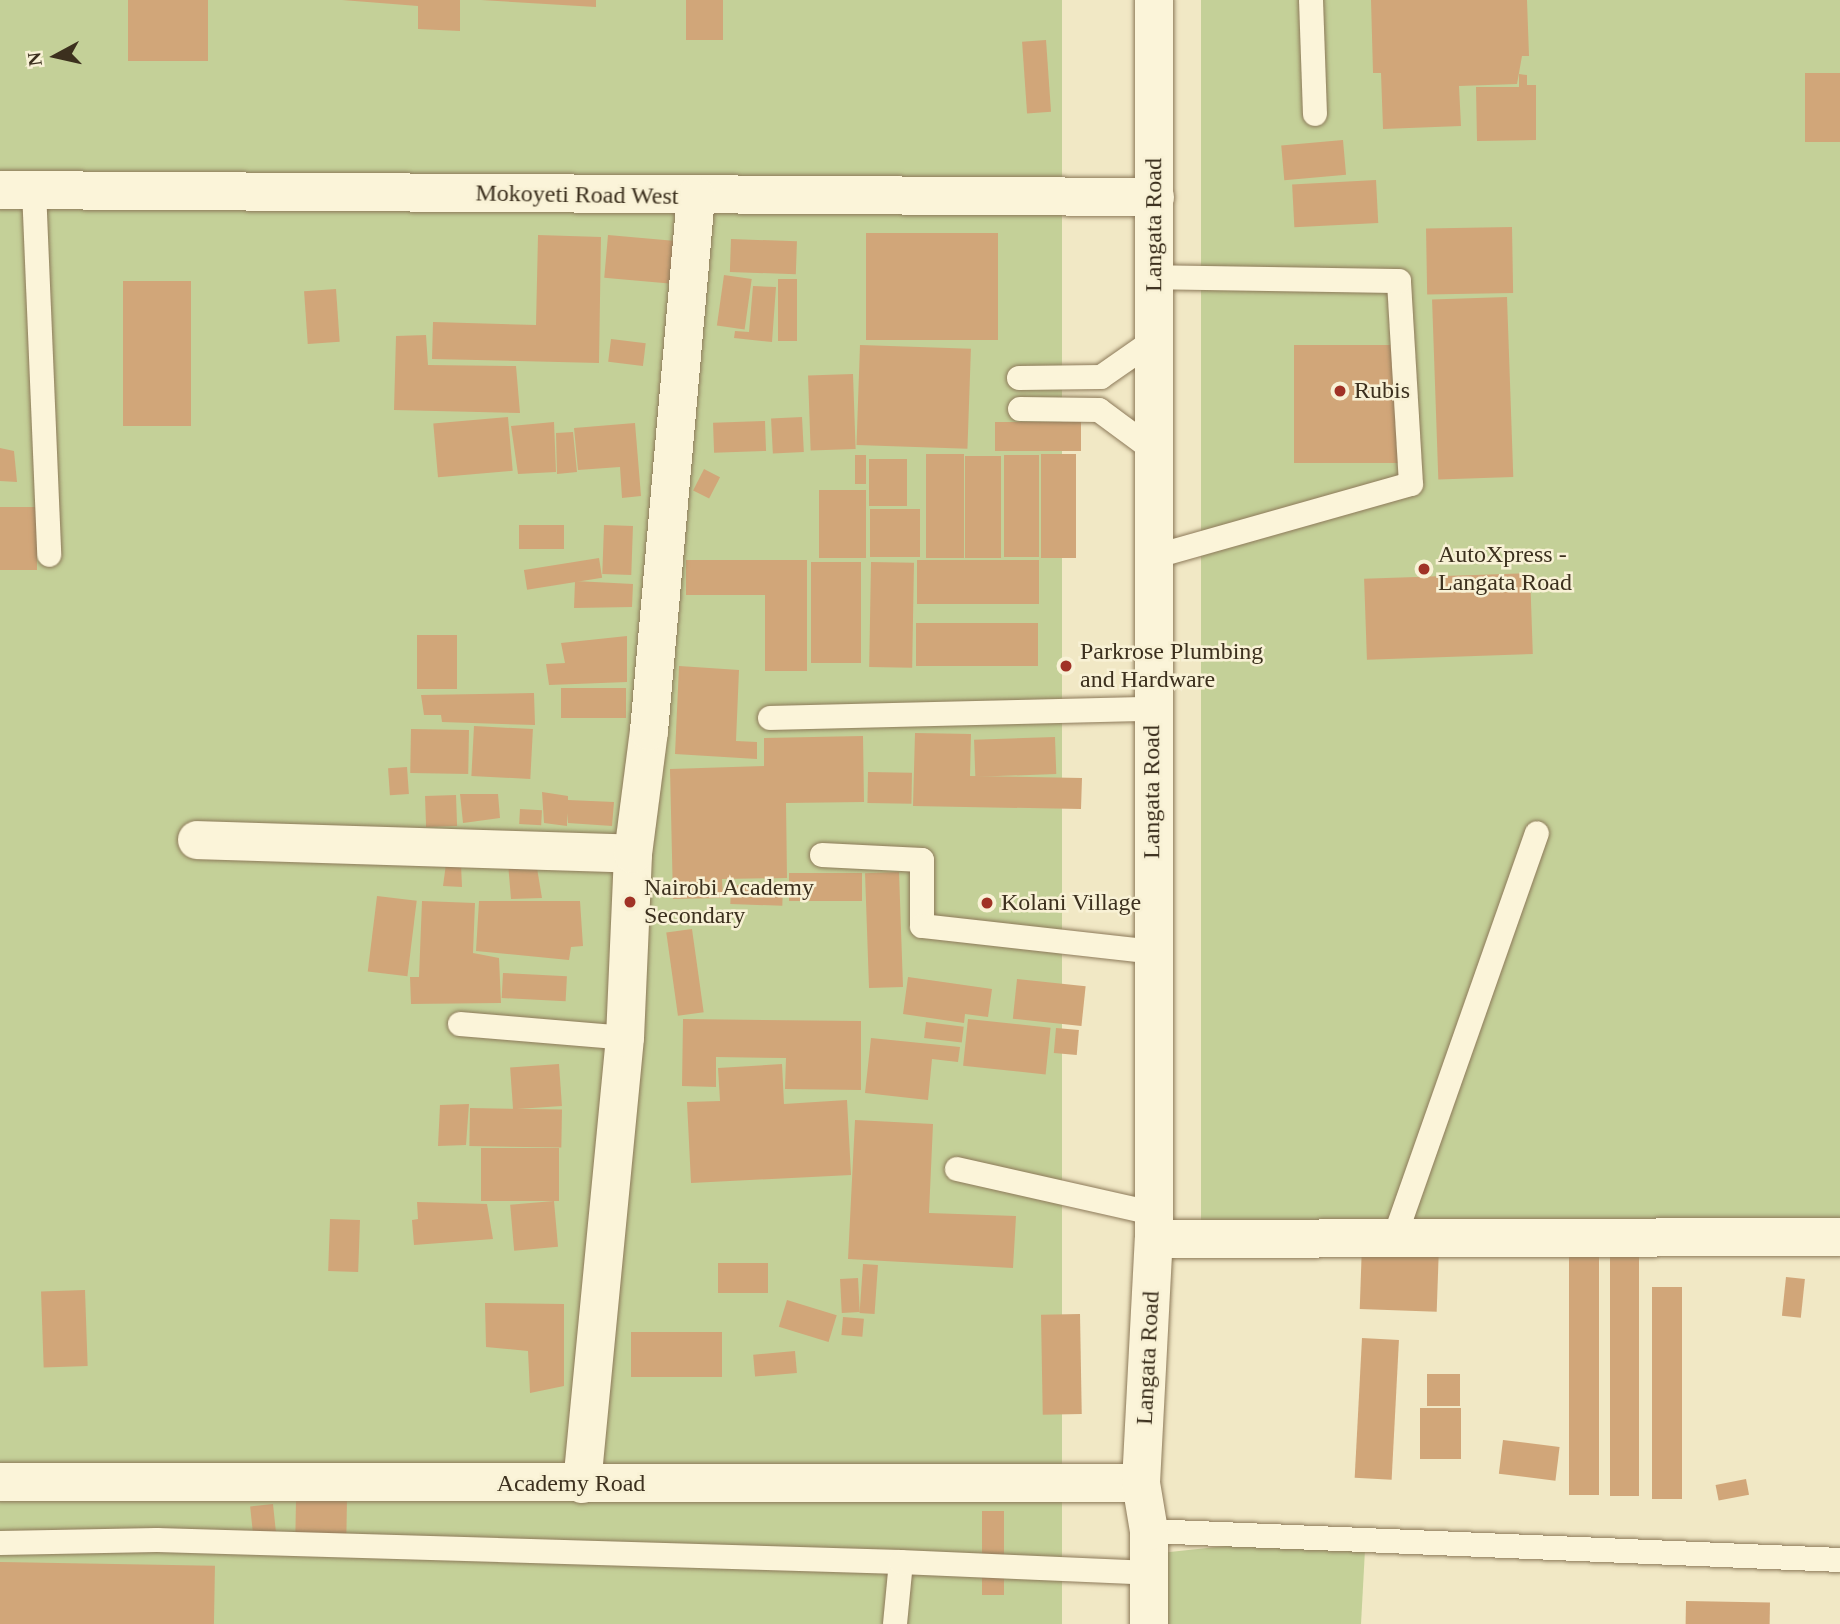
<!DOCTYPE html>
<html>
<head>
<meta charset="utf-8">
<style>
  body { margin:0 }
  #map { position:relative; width:1840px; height:1624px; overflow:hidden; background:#f1e8c5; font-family:Georgia,serif }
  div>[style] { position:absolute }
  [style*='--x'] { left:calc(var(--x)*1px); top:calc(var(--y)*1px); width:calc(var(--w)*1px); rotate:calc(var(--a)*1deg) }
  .green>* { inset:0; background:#c4d098; transform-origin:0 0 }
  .building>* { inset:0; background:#d1a679; transform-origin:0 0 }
  .roads { filter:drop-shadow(0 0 2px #8d7a5a) drop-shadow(0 0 2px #8d7a5a) }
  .service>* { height:24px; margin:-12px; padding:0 12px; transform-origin:12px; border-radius:12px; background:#fbf4d9 }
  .minor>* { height:38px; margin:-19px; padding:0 19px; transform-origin:19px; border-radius:19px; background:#fbf4d9 }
  .secondary>* { height:38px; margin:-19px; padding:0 19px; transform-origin:19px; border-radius:19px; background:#fbf4d9 }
  .dots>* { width:19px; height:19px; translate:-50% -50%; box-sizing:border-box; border:4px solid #f8f1d5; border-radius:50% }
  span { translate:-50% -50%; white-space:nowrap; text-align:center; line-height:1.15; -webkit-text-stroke:5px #f8f1d5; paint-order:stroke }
  .street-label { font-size:24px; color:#3c301e }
  .poi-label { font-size:24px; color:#3c301e }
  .left { translate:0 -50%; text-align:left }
  .north { position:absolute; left:21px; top:21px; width:70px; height:70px; -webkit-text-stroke:5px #f8f1d5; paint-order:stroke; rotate:262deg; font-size:19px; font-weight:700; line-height:28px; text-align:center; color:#3c301e }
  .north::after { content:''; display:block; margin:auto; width:24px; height:32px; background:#3c301e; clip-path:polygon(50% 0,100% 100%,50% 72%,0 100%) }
</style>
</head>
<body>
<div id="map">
  <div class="green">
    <div style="left:0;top:0;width:1062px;height:1624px"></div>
    <div style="left:1201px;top:0;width:639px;height:1239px"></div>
    <div style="clip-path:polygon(1366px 1531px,1361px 1624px,1144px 1624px,1142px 1555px)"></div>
  </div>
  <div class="building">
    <div style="left:128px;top:0;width:80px;height:61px"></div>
    <div style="clip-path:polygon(342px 0,460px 0,460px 31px,418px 29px,418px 6px)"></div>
    <div style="clip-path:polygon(481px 0,596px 0,596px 7px)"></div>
    <div style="left:686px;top:0;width:37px;height:40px"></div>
    <div style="clip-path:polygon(1371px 0,1527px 0,1529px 56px,1522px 56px,1517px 84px,1459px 86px,1461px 126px,1383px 129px,1381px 73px,1373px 73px)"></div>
    <div style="left:1046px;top:40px;width:72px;height:24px;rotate:86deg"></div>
    <div style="left:1805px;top:73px;width:35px;height:69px"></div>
    <div style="clip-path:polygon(1519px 74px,1527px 75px,1527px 85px,1536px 85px,1536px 140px,1477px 141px,1476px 87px,1519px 87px)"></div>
    <div style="left:1343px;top:140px;width:35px;height:62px;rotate:85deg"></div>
    <div style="left:1376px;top:180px;width:43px;height:84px;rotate:87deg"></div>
    <div style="left:1512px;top:227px;width:66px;height:86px;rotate:89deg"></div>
    <div style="left:866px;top:233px;width:132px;height:107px"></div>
    <div style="clip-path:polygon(538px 235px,601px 237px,599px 363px,432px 359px,433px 322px,536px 325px)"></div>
    <div style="left:608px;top:235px;width:68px;height:43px;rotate:5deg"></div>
    <div style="left:731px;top:239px;width:66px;height:33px;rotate:2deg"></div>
    <div style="left:724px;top:275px;width:28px;height:51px;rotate:8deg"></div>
    <div style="left:778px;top:279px;width:19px;height:62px"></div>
    <div style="left:123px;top:281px;width:68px;height:145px"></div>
    <div style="clip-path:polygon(753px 286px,776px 287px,772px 342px,734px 338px,735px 331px,749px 332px)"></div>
    <div style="left:336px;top:289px;width:53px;height:32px;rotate:86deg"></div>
    <div style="left:1507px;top:297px;width:180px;height:75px;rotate:88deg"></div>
    <div style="clip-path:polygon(426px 335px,428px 365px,516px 366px,520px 413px,394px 410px,396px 336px)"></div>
    <div style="left:611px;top:339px;width:35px;height:23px;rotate:7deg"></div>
    <div style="left:860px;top:345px;width:111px;height:100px;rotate:2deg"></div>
    <div style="left:1294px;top:345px;width:108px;height:118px"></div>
    <div style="left:853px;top:374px;width:75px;height:45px;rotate:88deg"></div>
    <div style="left:508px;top:417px;width:54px;height:75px;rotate:85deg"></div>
    <div style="left:802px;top:417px;width:35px;height:31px;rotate:87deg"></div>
    <div style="left:765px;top:421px;width:30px;height:52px;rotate:88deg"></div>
    <div style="clip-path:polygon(554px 422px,556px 472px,518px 474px,511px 426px)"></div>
    <div style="left:995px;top:422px;width:86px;height:29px"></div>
    <div style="clip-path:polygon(635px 423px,641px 496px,622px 498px,620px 467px,578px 470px,574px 428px)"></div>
    <div style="clip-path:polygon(573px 432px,577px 472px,557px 474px,556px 433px)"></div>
    <div style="clip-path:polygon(0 448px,14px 451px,17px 482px,0 481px)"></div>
    <div style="left:926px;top:454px;width:38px;height:104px"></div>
    <div style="left:1041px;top:454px;width:35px;height:104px"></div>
    <div style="left:855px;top:455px;width:11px;height:29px"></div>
    <div style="left:1004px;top:455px;width:35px;height:102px"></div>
    <div style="left:965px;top:456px;width:36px;height:102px"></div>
    <div style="left:869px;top:459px;width:38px;height:47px"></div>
    <div style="left:704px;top:469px;width:18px;height:24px;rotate:27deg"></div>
    <div style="left:819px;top:490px;width:47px;height:68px"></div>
    <div style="left:0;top:507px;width:37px;height:63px"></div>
    <div style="left:870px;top:509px;width:50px;height:48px"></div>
    <div style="left:519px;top:525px;width:45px;height:24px"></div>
    <div style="left:604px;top:525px;width:29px;height:49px;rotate:2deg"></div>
    <div style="left:599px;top:558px;width:20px;height:76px;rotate:81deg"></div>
    <div style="clip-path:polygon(686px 560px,807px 560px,807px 671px,765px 671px,765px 595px,686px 595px)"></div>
    <div style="left:917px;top:560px;width:122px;height:44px"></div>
    <div style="left:811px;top:562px;width:50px;height:101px"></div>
    <div style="left:871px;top:562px;width:43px;height:105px;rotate:1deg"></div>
    <div style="left:1530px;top:573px;width:81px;height:166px;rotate:88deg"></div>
    <div style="clip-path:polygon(575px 581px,633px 584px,632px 607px,574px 608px)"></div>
    <div style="left:916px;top:623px;width:122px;height:43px"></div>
    <div style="left:417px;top:635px;width:40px;height:54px"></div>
    <div style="clip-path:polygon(627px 636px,627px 682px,549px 685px,546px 664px,565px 663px,561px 643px)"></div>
    <div style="clip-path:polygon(679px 666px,739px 670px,736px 741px,757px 742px,757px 759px,675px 754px)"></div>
    <div style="left:561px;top:688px;width:65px;height:30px"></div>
    <div style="clip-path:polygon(534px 693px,535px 725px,442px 722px,441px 715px,424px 715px,421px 695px)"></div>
    <div style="left:474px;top:726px;width:59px;height:50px;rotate:3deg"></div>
    <div style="left:469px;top:730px;width:44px;height:58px;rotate:91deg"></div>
    <div style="clip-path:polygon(915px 733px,971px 734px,970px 776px,1082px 778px,1081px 809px,913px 806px)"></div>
    <div style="clip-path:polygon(863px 736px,864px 802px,786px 803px,787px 878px,722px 879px,723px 898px,673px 899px,670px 769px,764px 766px,764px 738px)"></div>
    <div style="left:1055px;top:737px;width:37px;height:81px;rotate:88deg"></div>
    <div style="left:407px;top:767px;width:27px;height:19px;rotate:86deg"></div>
    <div style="left:868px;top:772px;width:44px;height:31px;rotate:1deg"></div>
    <div style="clip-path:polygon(542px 792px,568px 796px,568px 800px,614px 802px,612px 826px,568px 823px,567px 813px,567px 826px,544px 823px)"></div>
    <div style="clip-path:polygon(460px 794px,498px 794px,500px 818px,463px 823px)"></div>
    <div style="left:456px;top:795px;width:31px;height:31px;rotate:88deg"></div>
    <div style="left:520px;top:809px;width:22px;height:15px;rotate:3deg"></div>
    <div style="clip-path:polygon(536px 862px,542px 898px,511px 899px,508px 863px)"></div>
    <div style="clip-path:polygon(446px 864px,461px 864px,462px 887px,443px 886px)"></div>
    <div style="left:899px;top:872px;width:115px;height:34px;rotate:88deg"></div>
    <div style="left:789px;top:873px;width:73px;height:28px"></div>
    <div style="left:731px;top:885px;width:52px;height:19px;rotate:2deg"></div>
    <div style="left:377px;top:896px;width:40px;height:76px;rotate:7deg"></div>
    <div style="clip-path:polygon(422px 901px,475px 903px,473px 953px,499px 958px,501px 1003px,411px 1004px,410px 977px,419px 977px)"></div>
    <div style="clip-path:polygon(479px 901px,580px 901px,583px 946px,571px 947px,569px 960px,476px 951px)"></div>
    <div style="left:692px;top:929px;width:84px;height:26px;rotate:82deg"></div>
    <div style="left:503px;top:973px;width:64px;height:25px;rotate:3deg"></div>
    <div style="clip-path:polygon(908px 977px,992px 989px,988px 1017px,965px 1014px,964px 1023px,903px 1014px)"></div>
    <div style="left:1017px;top:979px;width:69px;height:40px;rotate:6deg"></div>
    <div style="clip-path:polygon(683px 1019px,861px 1021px,861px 1090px,785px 1089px,786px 1058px,716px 1057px,716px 1087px,682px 1086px)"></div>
    <div style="left:968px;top:1019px;width:83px;height:47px;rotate:6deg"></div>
    <div style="left:926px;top:1022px;width:38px;height:16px;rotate:7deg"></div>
    <div style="left:1056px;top:1028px;width:23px;height:25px;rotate:5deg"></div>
    <div style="clip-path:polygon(871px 1038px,960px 1047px,958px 1062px,932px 1059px,928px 1100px,865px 1093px)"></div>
    <div style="left:559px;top:1064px;width:42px;height:49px;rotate:86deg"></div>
    <div style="clip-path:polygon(782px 1064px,784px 1104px,847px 1100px,851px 1175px,691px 1183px,687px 1102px,720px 1101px,718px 1068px)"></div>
    <div style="clip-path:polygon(469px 1104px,466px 1145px,438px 1146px,440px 1105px)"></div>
    <div style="left:470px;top:1108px;width:92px;height:38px;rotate:1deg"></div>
    <div style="clip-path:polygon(855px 1120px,933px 1124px,929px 1213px,1016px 1216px,1013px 1268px,848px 1259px)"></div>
    <div style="left:481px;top:1148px;width:78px;height:53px"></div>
    <div style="left:554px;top:1201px;width:46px;height:44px;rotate:85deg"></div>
    <div style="clip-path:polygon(417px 1202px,487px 1204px,493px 1239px,414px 1245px,412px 1220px,418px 1219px)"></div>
    <div style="left:330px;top:1219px;width:30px;height:52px;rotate:2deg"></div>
    <div style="left:1362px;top:1244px;width:77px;height:65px;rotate:2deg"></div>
    <div style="left:1610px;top:1248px;width:29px;height:248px"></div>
    <div style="left:1599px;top:1249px;width:246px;height:30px;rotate:90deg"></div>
    <div style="left:718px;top:1263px;width:50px;height:30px"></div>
    <div style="left:863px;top:1264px;width:15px;height:49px;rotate:4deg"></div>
    <div style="left:1786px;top:1277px;width:19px;height:39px;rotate:6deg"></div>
    <div style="left:858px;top:1278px;width:34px;height:18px;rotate:87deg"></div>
    <div style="left:1652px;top:1287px;width:30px;height:212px"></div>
    <div style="left:85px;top:1290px;width:76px;height:44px;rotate:88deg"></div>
    <div style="left:787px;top:1300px;width:52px;height:28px;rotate:17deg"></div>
    <div style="clip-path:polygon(485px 1303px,564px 1304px,564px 1386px,530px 1393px,528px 1351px,486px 1347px)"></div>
    <div style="left:1080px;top:1314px;width:100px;height:39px;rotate:89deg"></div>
    <div style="left:843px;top:1317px;width:21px;height:18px;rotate:5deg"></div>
    <div style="left:631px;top:1332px;width:91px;height:45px"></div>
    <div style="left:1362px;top:1338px;width:37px;height:140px;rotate:3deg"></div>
    <div style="left:795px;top:1351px;width:22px;height:42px;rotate:85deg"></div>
    <div style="left:1427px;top:1374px;width:33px;height:32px"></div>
    <div style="left:1420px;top:1408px;width:41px;height:51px"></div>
    <div style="left:1503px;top:1440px;width:57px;height:34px;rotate:7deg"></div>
    <div style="left:1746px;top:1479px;width:16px;height:31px;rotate:79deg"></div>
    <div style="left:296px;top:1499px;width:51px;height:35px;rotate:1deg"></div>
    <div style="left:273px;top:1504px;width:29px;height:23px;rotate:84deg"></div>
    <div style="left:982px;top:1511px;width:22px;height:84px"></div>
    <div style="left:0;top:1562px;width:215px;height:62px;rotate:1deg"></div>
    <div style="left:1686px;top:1601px;width:84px;height:23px;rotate:1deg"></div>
  </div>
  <div class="roads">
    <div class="service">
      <div style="--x:1311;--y:0;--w:114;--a:88"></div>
      <div style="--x:34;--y:190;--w:365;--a:87.6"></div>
      <div style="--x:1019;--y:378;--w:82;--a:-0.7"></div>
      <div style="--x:1101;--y:377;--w:65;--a:-34.9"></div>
      <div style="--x:1020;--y:409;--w:79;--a:0.7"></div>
      <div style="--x:1099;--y:410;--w:67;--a:36.5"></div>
      <div style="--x:1153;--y:557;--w:268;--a:-15.8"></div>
      <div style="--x:1411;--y:484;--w:203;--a:-93.4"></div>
      <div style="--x:1399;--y:281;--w:245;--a:-179.1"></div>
      <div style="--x:770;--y:718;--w:381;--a:-1.4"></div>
      <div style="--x:822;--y:855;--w:100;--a:2.9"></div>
      <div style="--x:922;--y:860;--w:66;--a:90"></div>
      <div style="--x:922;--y:926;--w:232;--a:6.4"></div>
      <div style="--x:460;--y:1024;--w:166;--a:4.8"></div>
      <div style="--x:957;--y:1169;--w:200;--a:12.7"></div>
      <div style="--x:1394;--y:1239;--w:430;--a:-70.6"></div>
      <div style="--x:1149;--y:1531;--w:692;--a:2.4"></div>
      <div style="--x:0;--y:1543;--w:157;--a:-1.1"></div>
      <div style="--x:157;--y:1540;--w:744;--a:1.69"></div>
      <div style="--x:895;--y:1624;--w:62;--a:-84.5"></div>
      <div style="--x:901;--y:1562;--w:249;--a:2.5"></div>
    </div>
    <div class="minor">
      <div style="--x:0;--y:190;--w:1155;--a:0.35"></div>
      <div style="--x:197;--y:840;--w:436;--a:1.8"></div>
      <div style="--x:1154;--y:1239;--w:686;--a:-0.17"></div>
      <div style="--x:0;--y:1482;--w:1141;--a:0.05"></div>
      <div style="--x:582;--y:1484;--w:448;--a:-84.5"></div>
      <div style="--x:625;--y:1038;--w:184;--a:-87.5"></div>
      <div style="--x:633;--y:854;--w:124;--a:-82.6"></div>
      <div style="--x:649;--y:731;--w:537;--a:-84.98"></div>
    </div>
    <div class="secondary">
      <div style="--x:1149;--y:1624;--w:93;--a:-90"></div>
      <div style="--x:1149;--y:1531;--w:49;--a:-99.5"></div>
      <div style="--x:1141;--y:1483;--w:244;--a:-87"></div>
      <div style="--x:1154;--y:1239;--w:1239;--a:-90"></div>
    </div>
  </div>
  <div class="dots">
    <div style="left:1340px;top:391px;background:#a03226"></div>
    <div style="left:1424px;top:569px;background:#a03226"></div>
    <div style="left:1066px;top:666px;background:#a03226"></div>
    <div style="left:630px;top:902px;background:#a03226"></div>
    <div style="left:987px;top:903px;background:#a03226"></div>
  </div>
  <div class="street-label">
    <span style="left:577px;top:195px;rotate:1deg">Mokoyeti Road West</span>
    <span style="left:1154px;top:225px;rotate:-90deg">Langata Road</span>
    <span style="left:1152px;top:792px;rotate:-90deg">Langata Road</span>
    <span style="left:1148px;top:1358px;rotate:-87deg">Langata Road</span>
    <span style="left:571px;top:1484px">Academy Road</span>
  </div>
  <div class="poi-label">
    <span class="left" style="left:1354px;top:391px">Rubis</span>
    <span class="left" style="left:1438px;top:569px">AutoXpress -<br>Langata Road</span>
    <span class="left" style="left:1080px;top:666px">Parkrose Plumbing<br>and Hardware</span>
    <span class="left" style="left:644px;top:902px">Nairobi Academy<br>Secondary</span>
    <span class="left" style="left:1001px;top:903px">Kolani Village</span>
  </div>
  <div class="north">N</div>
</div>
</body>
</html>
